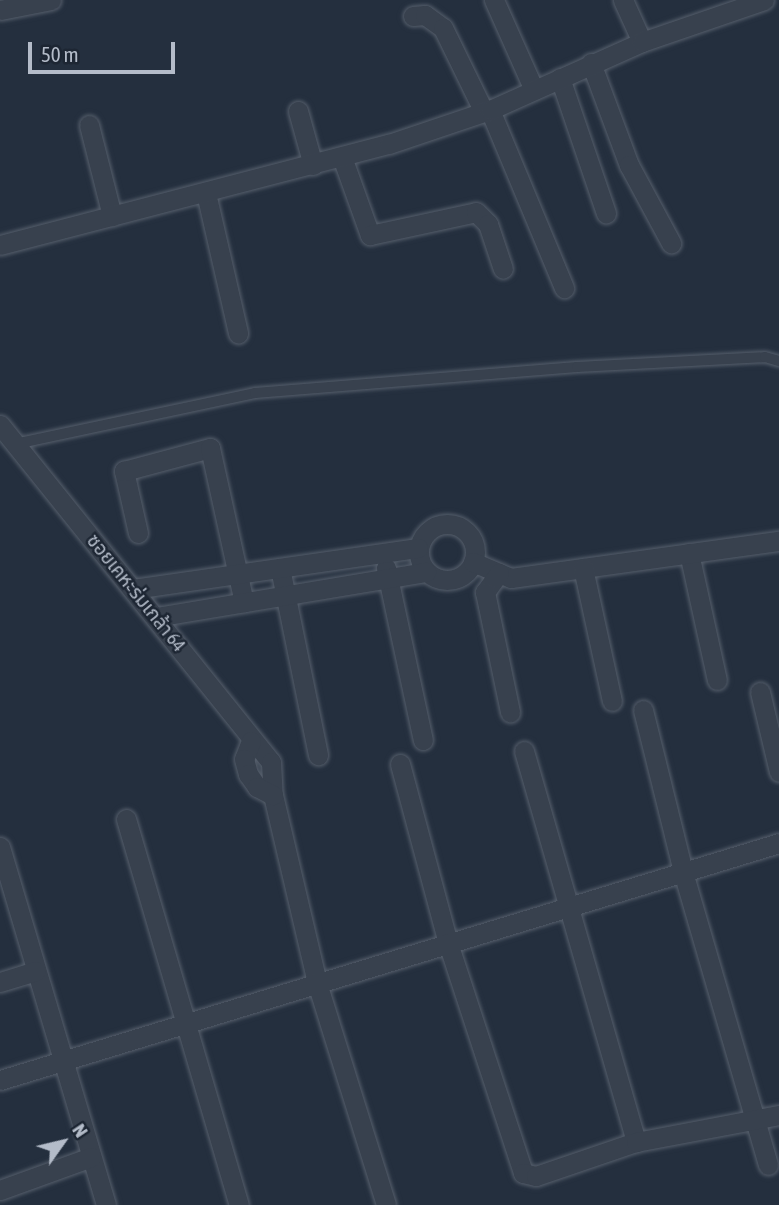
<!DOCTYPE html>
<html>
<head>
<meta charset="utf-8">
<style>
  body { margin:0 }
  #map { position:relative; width:779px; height:1205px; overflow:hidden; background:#242f3e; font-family:"Asap Condensed","Noto Sans Thai",sans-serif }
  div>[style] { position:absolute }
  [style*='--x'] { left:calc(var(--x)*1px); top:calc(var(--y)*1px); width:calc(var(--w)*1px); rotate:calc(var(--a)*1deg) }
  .roads { filter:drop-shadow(0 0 2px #565f6c) drop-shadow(0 0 2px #565f6c) }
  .service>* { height:10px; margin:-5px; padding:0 5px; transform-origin:5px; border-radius:5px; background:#38414e }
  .minor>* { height:19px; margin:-9.5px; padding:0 9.5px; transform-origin:9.5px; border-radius:9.5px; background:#38414e }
  .minor>.ring { margin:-9.5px; padding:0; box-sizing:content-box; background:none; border:19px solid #38414e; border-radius:50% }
  span { translate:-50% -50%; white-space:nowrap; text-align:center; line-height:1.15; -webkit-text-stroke:5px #1d2633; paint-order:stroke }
  .street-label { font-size:19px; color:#b4bcc9 }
  .north { position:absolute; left:28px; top:1107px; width:70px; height:70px; -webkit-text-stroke:5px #1d2633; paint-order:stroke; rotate:56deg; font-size:19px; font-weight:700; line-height:28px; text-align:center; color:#b4bcc9 }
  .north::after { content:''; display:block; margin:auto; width:24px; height:32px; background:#b4bcc9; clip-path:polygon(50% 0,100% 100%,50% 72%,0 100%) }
  .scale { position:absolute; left:28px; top:42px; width:147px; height:32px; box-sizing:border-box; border:4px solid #b4bcc9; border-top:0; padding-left:9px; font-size:21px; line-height:24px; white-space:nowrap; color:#b4bcc9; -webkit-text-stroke:5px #1d2633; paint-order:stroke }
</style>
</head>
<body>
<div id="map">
  <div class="roads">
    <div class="service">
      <div style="--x:15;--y:444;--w:245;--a:-12"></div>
      <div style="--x:255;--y:393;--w:323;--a:-4.6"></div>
      <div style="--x:577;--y:367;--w:188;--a:-3"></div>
      <div style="--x:765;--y:357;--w:15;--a:16"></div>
    </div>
    <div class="minor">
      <div style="--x:494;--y:0;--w:98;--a:66"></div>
      <div style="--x:623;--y:0;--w:46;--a:65.7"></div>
      <div style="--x:0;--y:10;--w:52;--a:-11.1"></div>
      <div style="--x:413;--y:16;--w:12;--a:-5"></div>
      <div style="--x:425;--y:15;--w:22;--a:36"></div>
      <div style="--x:443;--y:28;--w:93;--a:64"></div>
      <div style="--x:591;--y:63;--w:109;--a:69.6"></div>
      <div style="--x:629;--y:165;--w:89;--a:61.7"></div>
      <div style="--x:560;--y:78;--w:143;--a:71.2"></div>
      <div style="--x:490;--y:110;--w:193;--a:67.4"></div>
      <div style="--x:298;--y:111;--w:56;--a:74.5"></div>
      <div style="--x:89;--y:125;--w:94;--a:75.8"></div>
      <div style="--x:342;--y:157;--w:83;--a:70.3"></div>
      <div style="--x:370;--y:235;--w:108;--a:-12.2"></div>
      <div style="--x:476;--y:212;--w:17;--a:45"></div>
      <div style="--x:488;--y:224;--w:47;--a:71.6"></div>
      <div style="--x:206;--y:193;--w:144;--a:77.1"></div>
      <div style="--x:0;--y:245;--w:402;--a:-14.6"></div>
      <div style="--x:389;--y:144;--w:107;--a:-18.6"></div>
      <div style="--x:490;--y:110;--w:167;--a:-24.1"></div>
      <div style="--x:642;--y:42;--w:129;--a:-19"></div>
      <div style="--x:0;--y:425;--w:432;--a:51.2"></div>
      <div style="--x:271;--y:762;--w:33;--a:87"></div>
      <div style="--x:273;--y:795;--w:193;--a:76.8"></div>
      <div style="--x:317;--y:983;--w:232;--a:72.7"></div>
      <div class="ring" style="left:419px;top:524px;width:37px;height:37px"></div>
      <div style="--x:138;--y:533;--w:64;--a:-102.7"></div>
      <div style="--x:124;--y:471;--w:89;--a:-15"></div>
      <div style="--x:210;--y:448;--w:158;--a:77.6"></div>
      <div style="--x:689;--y:553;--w:130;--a:77.6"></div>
      <div style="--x:473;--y:562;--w:41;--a:22.8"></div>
      <div style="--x:511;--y:578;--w:271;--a:-7.9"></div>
      <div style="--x:280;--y:568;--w:191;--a:78.5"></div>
      <div style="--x:386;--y:568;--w:176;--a:77.9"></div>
      <div style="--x:583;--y:568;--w:136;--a:77.7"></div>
      <div style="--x:499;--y:573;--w:24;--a:126"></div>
      <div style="--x:485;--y:592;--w:123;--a:78.2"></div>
      <div style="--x:133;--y:589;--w:288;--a:-8.2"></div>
      <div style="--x:156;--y:617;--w:274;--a:-9.5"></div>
      <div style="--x:760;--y:692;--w:82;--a:76.6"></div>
      <div style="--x:643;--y:710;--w:167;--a:76.1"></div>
      <div style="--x:683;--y:872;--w:305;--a:73.8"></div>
      <div style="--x:251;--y:741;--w:19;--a:111"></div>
      <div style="--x:244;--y:759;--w:16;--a:75"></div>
      <div style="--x:248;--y:774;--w:16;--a:55"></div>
      <div style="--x:257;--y:787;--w:18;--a:27"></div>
      <div style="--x:524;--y:751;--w:407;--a:74"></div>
      <div style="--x:400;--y:764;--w:185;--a:75"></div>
      <div style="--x:448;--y:943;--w:242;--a:71.9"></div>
      <div style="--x:523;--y:1173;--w:13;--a:13"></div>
      <div style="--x:536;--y:1176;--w:106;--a:-18.8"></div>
      <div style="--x:636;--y:1142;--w:146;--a:-10.7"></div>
      <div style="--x:126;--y:819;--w:402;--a:73.7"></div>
      <div style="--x:0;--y:847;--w:373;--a:73.5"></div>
      <div style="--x:0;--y:982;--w:37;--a:-17"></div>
      <div style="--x:0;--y:1080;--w:814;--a:-16.92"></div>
      <div style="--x:0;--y:1190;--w:97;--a:-19.9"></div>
    </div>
  </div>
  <div class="street-label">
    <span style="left:136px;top:593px;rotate:51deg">ซอยเคหะร่มเกล้า 64</span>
  </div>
  <div class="north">N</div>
  <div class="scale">50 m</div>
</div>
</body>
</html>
